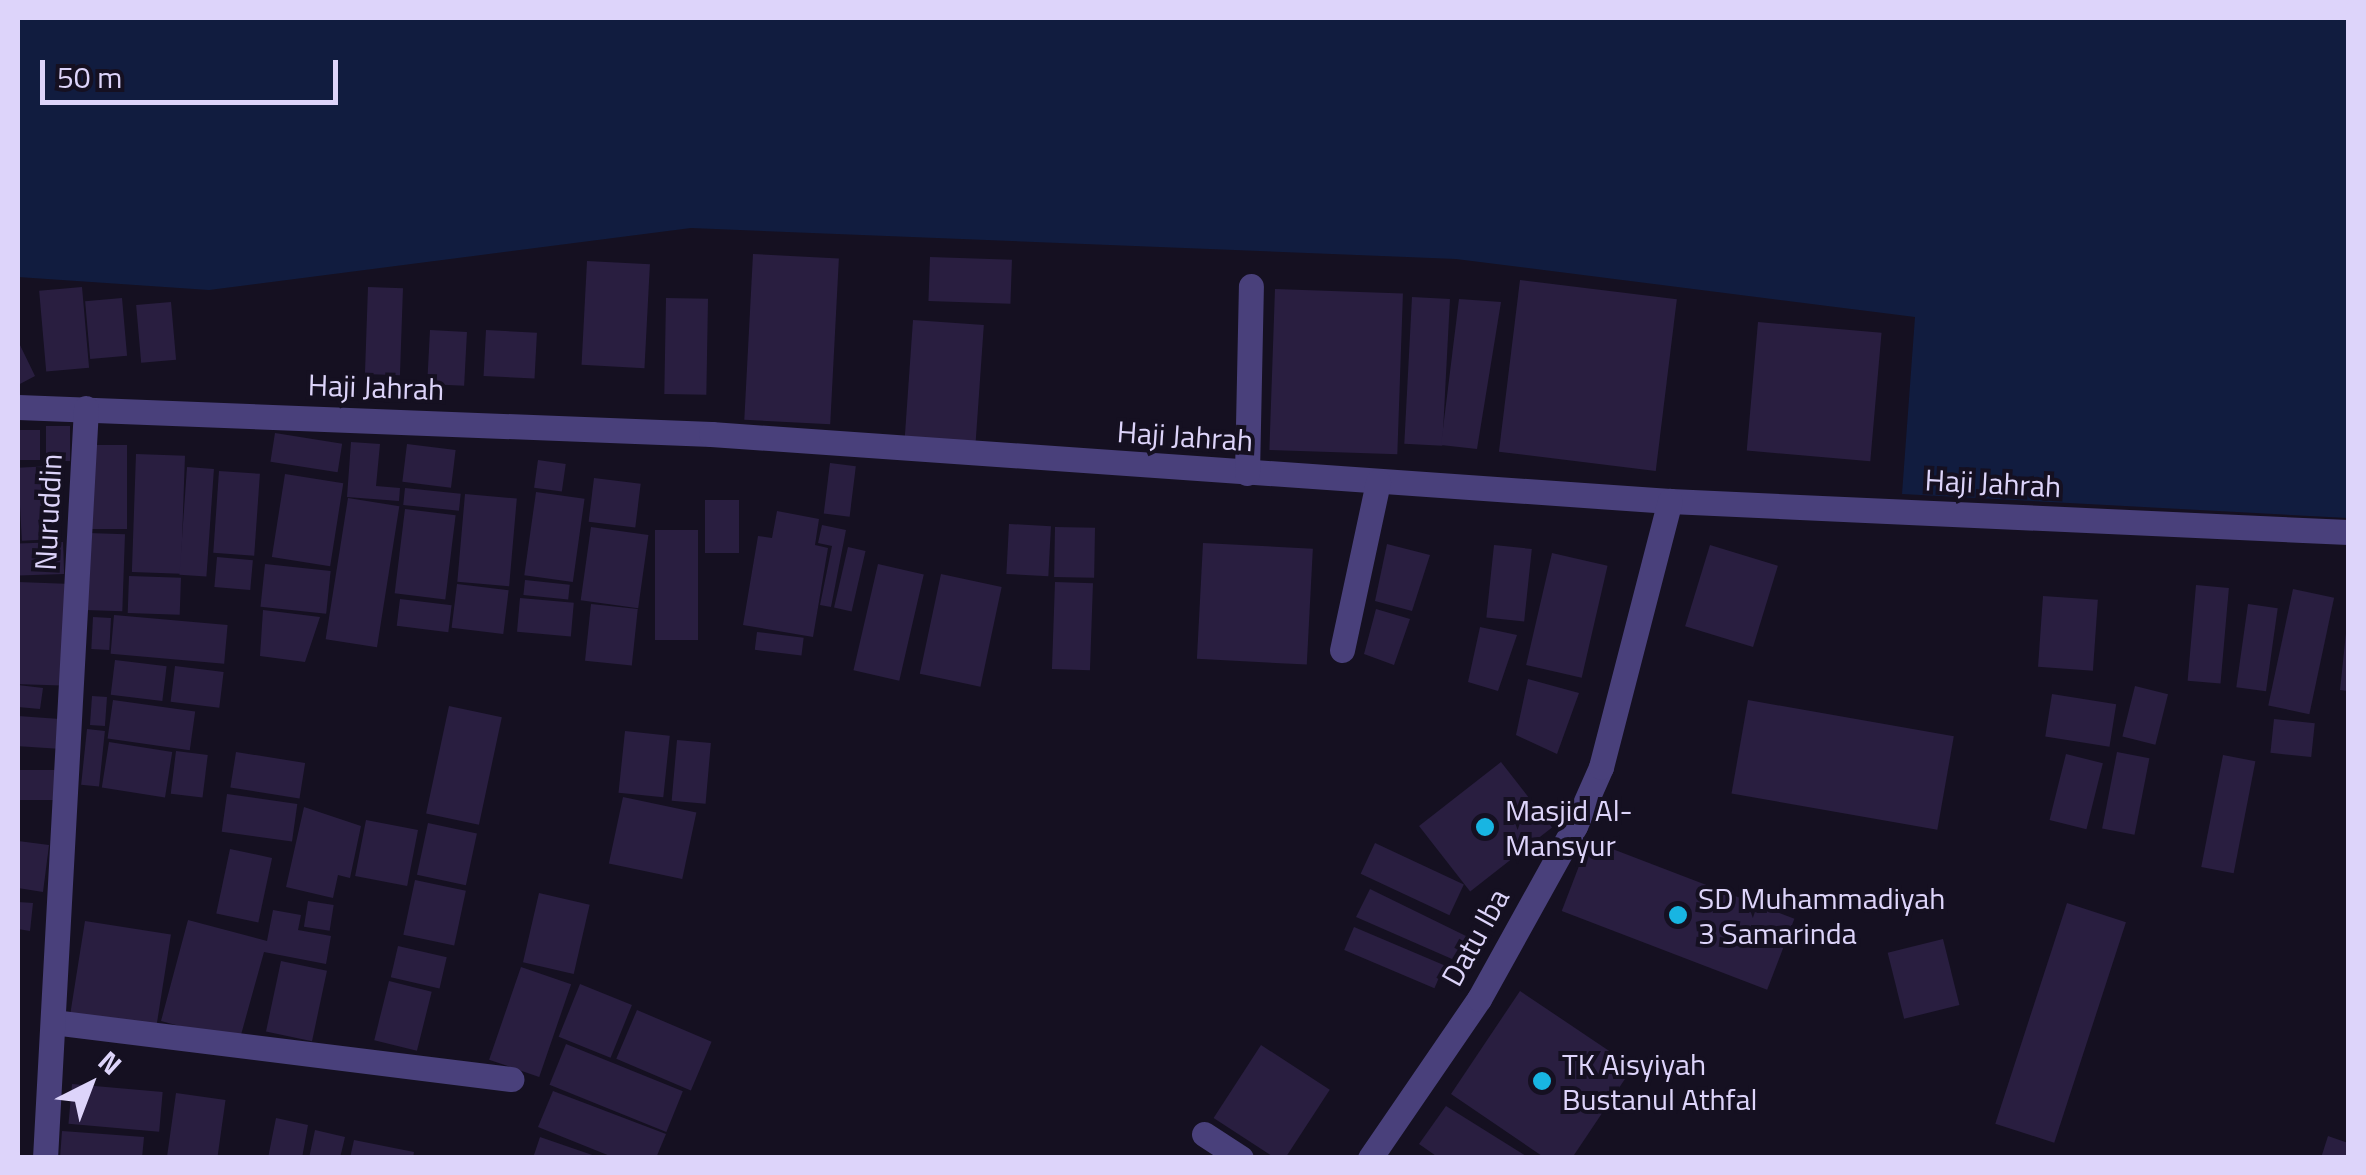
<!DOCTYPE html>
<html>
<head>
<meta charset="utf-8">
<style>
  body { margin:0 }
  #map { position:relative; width:2366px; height:1175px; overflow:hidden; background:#151021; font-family:"Titillium Web",sans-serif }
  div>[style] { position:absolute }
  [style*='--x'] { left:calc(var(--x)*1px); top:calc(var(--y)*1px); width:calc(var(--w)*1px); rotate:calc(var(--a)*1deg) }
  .water>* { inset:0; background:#111c3f }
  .building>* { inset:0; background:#291e40; transform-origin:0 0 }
  .minor>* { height:25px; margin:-12.5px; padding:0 12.5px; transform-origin:12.5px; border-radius:12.5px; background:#49407b }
  .dots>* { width:28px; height:28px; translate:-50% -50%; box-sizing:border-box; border:5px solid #151021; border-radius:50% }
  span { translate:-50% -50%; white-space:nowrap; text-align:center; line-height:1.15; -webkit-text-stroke:8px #151021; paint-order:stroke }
  .street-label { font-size:30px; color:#ddd4fa }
  .poi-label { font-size:30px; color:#ddd4fa }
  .left { translate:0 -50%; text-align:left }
  .frame { position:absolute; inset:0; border:20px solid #ddd4fa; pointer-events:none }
  .north { position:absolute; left:40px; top:1035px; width:100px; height:100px; -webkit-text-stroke:8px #151021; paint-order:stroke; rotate:42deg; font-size:28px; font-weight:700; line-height:40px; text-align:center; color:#ddd4fa }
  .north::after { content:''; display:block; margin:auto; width:35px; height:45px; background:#ddd4fa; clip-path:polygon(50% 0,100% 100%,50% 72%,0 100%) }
  .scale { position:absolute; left:40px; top:60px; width:298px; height:45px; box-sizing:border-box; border:5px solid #ddd4fa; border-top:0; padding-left:12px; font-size:30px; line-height:35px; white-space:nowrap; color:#ddd4fa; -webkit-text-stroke:8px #151021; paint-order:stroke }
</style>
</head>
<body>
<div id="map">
  <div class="water">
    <div style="clip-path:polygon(18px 18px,2348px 18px,2348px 518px,1902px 494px,1915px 317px,1456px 259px,691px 228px,209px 290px,18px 277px)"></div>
  </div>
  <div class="building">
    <div style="left:753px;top:254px;width:86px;height:166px;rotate:3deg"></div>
    <div style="left:930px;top:257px;width:82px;height:44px;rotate:2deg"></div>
    <div style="left:587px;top:261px;width:63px;height:104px;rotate:3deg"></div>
    <div style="left:1520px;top:280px;width:158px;height:173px;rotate:7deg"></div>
    <div style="left:82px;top:287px;width:81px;height:43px;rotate:85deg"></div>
    <div style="left:368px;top:287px;width:35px;height:87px;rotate:2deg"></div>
    <div style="left:1275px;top:289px;width:128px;height:161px;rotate:2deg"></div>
    <div style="left:1412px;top:297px;width:38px;height:147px;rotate:3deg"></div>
    <div style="left:122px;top:298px;width:58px;height:37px;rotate:85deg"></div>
    <div style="left:666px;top:298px;width:42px;height:96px;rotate:1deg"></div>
    <div style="clip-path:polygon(1459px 299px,1501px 302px,1477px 449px,1441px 445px)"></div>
    <div style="left:171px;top:302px;width:58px;height:35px;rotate:85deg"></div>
    <div style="left:913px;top:320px;width:71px;height:117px;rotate:4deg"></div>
    <div style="left:1758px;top:322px;width:124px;height:129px;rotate:5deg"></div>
    <div style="left:430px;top:330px;width:37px;height:54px;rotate:3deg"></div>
    <div style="left:486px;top:330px;width:51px;height:46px;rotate:3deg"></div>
    <div style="clip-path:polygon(18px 341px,35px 376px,18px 385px)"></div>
    <div style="left:46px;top:426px;width:24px;height:35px"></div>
    <div style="left:18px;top:430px;width:22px;height:30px"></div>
    <div style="left:275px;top:433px;width:68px;height:29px;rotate:9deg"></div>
    <div style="clip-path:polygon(351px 442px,380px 444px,376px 486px,400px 488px,399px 501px,347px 497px)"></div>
    <div style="left:407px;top:444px;width:49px;height:38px;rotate:7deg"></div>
    <div style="left:90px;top:445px;width:37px;height:84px"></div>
    <div style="left:136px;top:454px;width:49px;height:118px;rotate:2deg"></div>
    <div style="left:538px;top:460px;width:28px;height:28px;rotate:8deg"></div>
    <div style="left:830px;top:463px;width:26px;height:51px;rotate:7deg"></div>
    <div style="left:52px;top:466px;width:73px;height:34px;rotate:87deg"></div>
    <div style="left:187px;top:467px;width:27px;height:108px;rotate:4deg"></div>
    <div style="left:219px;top:471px;width:41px;height:82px;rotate:4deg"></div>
    <div style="left:285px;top:474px;width:59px;height:84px;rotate:9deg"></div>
    <div style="left:594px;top:478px;width:47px;height:44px;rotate:7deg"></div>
    <div style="left:405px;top:488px;width:56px;height:17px;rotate:6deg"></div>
    <div style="left:536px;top:492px;width:49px;height:84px;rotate:8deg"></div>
    <div style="left:465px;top:494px;width:52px;height:88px;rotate:5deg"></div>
    <div style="left:348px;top:498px;width:52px;height:143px;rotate:9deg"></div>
    <div style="left:705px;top:500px;width:34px;height:53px"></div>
    <div style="left:405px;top:509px;width:51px;height:85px;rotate:7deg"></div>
    <div style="clip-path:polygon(777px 511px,819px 519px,815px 545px,828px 548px,813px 637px,743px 625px,758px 536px,772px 538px)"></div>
    <div style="left:1009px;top:524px;width:42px;height:50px;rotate:3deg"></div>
    <div style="clip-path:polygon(822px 525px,846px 530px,831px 607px,820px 605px,832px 546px,818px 543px)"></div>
    <div style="left:591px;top:527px;width:58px;height:74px;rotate:8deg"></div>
    <div style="left:1055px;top:527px;width:40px;height:50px;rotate:1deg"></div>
    <div style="left:655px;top:530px;width:43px;height:110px"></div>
    <div style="left:88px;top:533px;width:37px;height:77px;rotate:2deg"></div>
    <div style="left:63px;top:542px;width:32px;height:45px;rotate:88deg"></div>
    <div style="left:1203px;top:543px;width:110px;height:116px;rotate:3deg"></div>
    <div style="clip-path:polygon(1387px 544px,1430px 555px,1412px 611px,1375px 601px)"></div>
    <div style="left:1494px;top:545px;width:38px;height:73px;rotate:6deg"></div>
    <div style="left:1710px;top:545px;width:71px;height:85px;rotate:17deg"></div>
    <div style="left:848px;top:547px;width:18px;height:62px;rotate:13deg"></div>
    <div style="left:1552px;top:553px;width:57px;height:115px;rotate:13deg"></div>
    <div style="left:217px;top:557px;width:36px;height:30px;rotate:5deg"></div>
    <div style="left:265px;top:564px;width:66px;height:43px;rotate:6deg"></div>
    <div style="left:878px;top:564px;width:47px;height:109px;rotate:13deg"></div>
    <div style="left:941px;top:574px;width:62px;height:102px;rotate:12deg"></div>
    <div style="left:129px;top:576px;width:52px;height:37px;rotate:2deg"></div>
    <div style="left:525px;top:580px;width:45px;height:15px;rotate:6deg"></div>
    <div style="left:18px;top:582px;width:47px;height:102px;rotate:2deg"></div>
    <div style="left:1055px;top:582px;width:38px;height:87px;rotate:2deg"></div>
    <div style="left:457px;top:584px;width:52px;height:44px;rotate:7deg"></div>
    <div style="left:2196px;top:585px;width:33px;height:96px;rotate:5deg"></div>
    <div style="left:2293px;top:589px;width:42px;height:119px;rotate:12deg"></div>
    <div style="left:2043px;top:596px;width:55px;height:71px;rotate:4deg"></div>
    <div style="left:520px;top:598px;width:54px;height:34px;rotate:5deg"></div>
    <div style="left:400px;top:599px;width:52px;height:27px;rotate:7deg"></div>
    <div style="left:591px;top:604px;width:47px;height:57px;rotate:6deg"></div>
    <div style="left:2248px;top:604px;width:30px;height:84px;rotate:8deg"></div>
    <div style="clip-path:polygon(1376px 609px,1410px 619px,1394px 665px,1364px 654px)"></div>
    <div style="clip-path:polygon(263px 610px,320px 617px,305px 662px,260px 656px)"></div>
    <div style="left:114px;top:615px;width:114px;height:39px;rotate:5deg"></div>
    <div style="left:93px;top:617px;width:18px;height:32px;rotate:3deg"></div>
    <div style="clip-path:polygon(1480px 627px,1517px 635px,1498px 691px,1468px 682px)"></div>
    <div style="left:757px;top:632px;width:47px;height:18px;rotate:7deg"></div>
    <div style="clip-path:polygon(2346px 633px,2348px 633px,2348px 691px,2340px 690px)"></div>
    <div style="left:115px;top:660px;width:52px;height:35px;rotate:7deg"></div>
    <div style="left:175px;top:666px;width:49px;height:36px;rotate:7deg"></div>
    <div style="clip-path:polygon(1528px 679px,1579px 693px,1557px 754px,1516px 735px)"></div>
    <div style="clip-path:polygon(18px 685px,43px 688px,40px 709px,18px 707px)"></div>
    <div style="left:2135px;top:686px;width:34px;height:52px;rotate:14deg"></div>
    <div style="left:2052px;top:694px;width:65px;height:43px;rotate:9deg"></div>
    <div style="left:92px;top:696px;width:15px;height:29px;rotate:4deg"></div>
    <div style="left:113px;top:700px;width:83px;height:39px;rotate:8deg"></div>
    <div style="left:1748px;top:700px;width:209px;height:95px;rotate:10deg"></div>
    <div style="left:449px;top:706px;width:54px;height:110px;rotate:12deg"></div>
    <div style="left:18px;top:716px;width:42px;height:30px;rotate:4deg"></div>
    <div style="left:2274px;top:719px;width:41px;height:34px;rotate:6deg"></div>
    <div style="left:87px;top:729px;width:18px;height:56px;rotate:6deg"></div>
    <div style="left:625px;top:731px;width:45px;height:62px;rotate:6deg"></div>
    <div style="left:677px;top:740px;width:34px;height:61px;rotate:5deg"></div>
    <div style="left:109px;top:742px;width:64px;height:46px;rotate:9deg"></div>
    <div style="left:176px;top:751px;width:32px;height:43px;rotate:7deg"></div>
    <div style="left:236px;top:752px;width:70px;height:36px;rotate:9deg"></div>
    <div style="left:2117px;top:752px;width:33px;height:78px;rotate:11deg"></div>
    <div style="left:2066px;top:754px;width:38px;height:68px;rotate:14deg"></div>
    <div style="left:2223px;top:755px;width:33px;height:114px;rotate:11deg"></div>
    <div style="left:1501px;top:762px;width:83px;height:104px;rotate:52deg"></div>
    <div style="left:18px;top:770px;width:38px;height:30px"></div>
    <div style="left:227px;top:794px;width:71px;height:38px;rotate:8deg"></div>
    <div style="left:623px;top:797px;width:75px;height:68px;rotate:12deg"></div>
    <div style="clip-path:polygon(304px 807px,361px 826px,350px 878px,338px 875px,333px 898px,286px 887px)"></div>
    <div style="left:366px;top:820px;width:53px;height:57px;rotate:11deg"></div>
    <div style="left:428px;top:823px;width:50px;height:53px;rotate:12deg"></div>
    <div style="left:1589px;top:840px;width:220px;height:76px;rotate:21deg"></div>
    <div style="clip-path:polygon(18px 841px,49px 845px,43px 892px,18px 888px)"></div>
    <div style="left:1375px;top:843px;width:98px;height:34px;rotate:25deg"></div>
    <div style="left:230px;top:849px;width:43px;height:66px;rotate:12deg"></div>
    <div style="left:415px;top:880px;width:52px;height:56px;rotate:12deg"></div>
    <div style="clip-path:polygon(1370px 889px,1466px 936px,1452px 959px,1356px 917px)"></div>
    <div style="left:539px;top:893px;width:52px;height:71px;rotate:13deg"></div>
    <div style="left:308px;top:901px;width:26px;height:26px;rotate:9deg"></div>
    <div style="clip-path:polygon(18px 902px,33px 903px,30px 931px,18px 929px)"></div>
    <div style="left:2067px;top:903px;width:62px;height:232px;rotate:18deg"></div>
    <div style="clip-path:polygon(273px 910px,301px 915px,298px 930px,331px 936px,326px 964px,264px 952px,239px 1042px,161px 1021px,188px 920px,267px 941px)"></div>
    <div style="left:85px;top:921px;width:87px;height:97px;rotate:9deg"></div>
    <div style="left:1354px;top:927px;width:98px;height:25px;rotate:23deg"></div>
    <div style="left:1943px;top:939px;width:68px;height:57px;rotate:76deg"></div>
    <div style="left:398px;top:946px;width:50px;height:32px;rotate:13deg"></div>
    <div style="left:281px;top:961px;width:47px;height:72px;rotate:12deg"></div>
    <div style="left:521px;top:967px;width:53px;height:98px;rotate:19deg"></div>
    <div style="left:389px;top:981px;width:44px;height:61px;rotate:14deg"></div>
    <div style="left:580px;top:984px;width:56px;height:57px;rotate:22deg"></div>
    <div style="clip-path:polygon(1520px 991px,1633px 1067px,1572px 1158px,1545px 1158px,1451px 1094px)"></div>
    <div style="left:637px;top:1010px;width:81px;height:53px;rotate:23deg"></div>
    <div style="left:566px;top:1044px;width:126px;height:44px;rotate:22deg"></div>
    <div style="left:1261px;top:1045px;width:82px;height:87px;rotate:33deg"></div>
    <div style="left:72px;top:1084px;width:91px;height:40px;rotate:5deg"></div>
    <div style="clip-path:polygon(553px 1091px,666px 1134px,656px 1158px,615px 1158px,538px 1127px)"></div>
    <div style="left:176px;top:1093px;width:50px;height:66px;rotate:8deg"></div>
    <div style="clip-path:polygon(1446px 1106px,1529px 1158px,1439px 1158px,1419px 1144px)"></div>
    <div style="clip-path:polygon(276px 1118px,308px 1125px,302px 1158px,268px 1158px)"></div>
    <div style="clip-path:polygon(315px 1130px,345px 1137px,340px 1158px,309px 1158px)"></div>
    <div style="clip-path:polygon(62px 1131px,144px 1137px,142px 1158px,60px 1158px)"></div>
    <div style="clip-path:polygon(2328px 1136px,2348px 1143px,2348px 1158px,2321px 1158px)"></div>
    <div style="clip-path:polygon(540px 1137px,598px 1157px,598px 1158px,533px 1158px)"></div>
    <div style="clip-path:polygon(354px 1140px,414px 1152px,413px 1158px,350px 1158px)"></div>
  </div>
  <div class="minor">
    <div style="--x:18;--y:407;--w:694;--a:2.23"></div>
    <div style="--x:711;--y:434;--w:961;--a:4"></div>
    <div style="--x:1670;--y:501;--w:679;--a:2.62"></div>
    <div style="--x:1247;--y:473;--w:187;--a:-88.8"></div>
    <div style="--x:1342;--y:650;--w:172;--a:-77.9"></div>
    <div style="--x:53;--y:1022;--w:462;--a:7.1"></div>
    <div style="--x:1204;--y:1134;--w:44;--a:33"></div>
    <div style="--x:45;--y:1158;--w:751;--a:-86.87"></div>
    <div style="--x:1370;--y:1158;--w:193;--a:-55.6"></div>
    <div style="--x:1479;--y:999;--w:198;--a:-61"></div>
    <div style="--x:1575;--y:826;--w:64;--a:-66.2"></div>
    <div style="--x:1601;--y:767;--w:275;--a:-75.5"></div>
  </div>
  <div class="dots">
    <div style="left:1485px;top:827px;background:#18b5e2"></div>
    <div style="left:1678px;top:915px;background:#18b5e2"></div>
    <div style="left:1542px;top:1081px;background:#18b5e2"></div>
  </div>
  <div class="street-label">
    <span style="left:376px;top:387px;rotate:2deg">Haji Jahrah</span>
    <span style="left:1185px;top:436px;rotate:4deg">Haji Jahrah</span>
    <span style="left:1993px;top:483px;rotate:3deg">Haji Jahrah</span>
    <span style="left:48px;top:512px;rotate:-87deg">Nuruddin</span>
    <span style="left:1475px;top:937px;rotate:-61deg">Datu Iba</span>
  </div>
  <div class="poi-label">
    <span class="left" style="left:1505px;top:827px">Masjid Al-<br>Mansyur</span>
    <span class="left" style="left:1698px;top:915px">SD Muhammadiyah<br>3 Samarinda</span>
    <span class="left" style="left:1562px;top:1081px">TK Aisyiyah<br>Bustanul Athfal</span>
  </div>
  <div class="frame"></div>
  <div class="north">N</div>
  <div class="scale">50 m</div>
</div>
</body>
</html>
